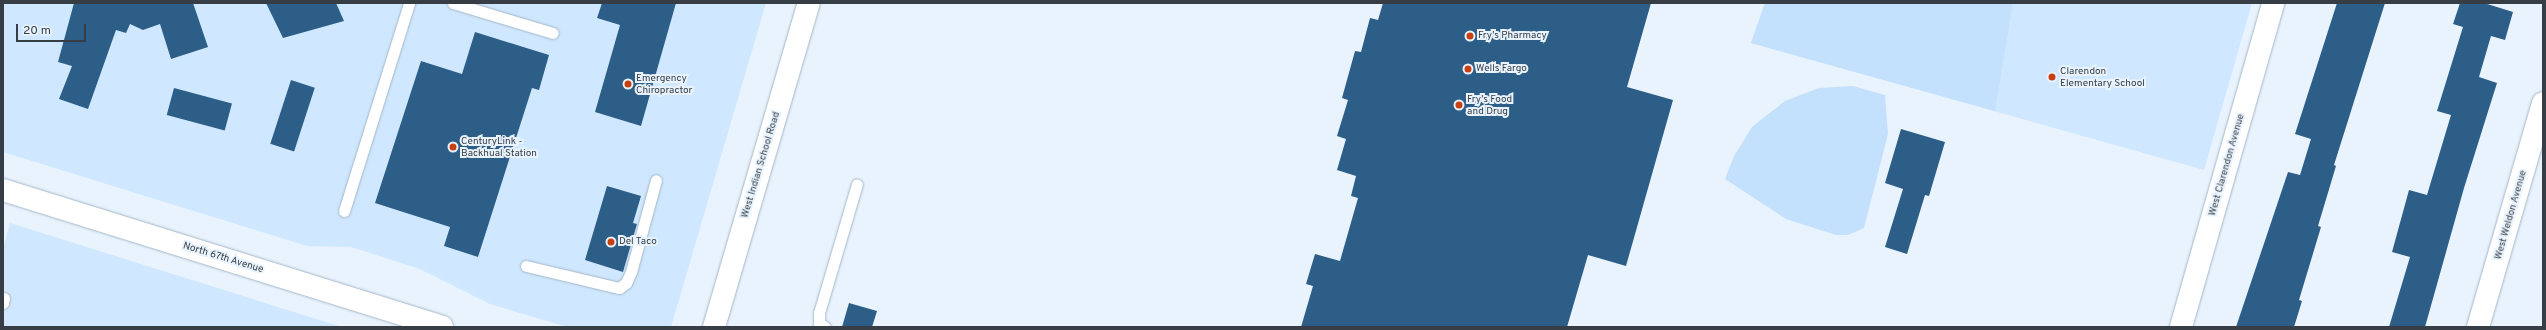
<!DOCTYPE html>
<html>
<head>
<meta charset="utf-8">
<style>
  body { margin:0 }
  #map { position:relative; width:2546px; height:330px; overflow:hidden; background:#e8f3fd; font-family:Overpass,sans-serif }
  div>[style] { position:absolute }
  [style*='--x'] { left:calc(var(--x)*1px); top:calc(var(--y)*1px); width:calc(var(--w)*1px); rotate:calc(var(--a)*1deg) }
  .built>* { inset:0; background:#cfe8ff }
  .green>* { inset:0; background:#c3e0fc }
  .building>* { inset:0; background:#2d5e87; transform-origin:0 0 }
  .roads { filter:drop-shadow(0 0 1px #a5b7c7) drop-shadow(0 0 1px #a5b7c7) }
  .lane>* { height:11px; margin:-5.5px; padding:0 5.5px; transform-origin:5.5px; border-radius:5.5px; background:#fff }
  .street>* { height:22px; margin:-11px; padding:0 11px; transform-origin:11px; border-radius:11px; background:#fff }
  .secondary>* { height:22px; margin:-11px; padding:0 11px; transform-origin:11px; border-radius:11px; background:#fff }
  .dots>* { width:11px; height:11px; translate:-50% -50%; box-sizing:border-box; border:2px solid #e8f3fd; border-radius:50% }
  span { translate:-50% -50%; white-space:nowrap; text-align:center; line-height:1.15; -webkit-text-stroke:4px #e8f3fd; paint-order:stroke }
  .poi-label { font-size:10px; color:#363d44 }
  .left { translate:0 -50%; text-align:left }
  .street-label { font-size:10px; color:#363d44 }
  .frame { position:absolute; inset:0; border:4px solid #363d44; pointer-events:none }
  .scale { position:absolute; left:16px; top:24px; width:70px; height:18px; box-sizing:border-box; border:2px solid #363d44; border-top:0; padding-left:5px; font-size:12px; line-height:14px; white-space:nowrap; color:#363d44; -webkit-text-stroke:3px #e8f3fd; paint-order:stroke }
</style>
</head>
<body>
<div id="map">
  <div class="built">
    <div style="clip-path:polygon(3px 3px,766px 3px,671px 327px,567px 327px,490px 304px,420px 269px,351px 247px,307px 246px,3px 152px)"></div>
    <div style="clip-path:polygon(1765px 3px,2252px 3px,2204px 170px,1751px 43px)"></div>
    <div style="clip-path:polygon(10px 223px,342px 327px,3px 327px,3px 249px)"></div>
  </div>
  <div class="green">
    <div style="clip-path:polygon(1765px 3px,2013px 3px,1995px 111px,1751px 43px)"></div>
    <div style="clip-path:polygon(1853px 86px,1885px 95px,1888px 134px,1864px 228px,1848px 235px,1836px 235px,1786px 219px,1725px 179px,1734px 156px,1752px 127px,1785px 101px,1819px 88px)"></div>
  </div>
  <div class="building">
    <div style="clip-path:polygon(74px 3px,193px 3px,208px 47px,171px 59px,160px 24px,143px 30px,130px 24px,126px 33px,116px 30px,88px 109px,59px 99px,72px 66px,58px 62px)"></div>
    <div style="clip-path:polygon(266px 3px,336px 3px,344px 21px,283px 38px)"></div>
    <div style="clip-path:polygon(602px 3px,676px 3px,641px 126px,595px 112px,620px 25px,597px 18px)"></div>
    <div style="clip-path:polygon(1383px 3px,1651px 3px,1627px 87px,1673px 100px,1626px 266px,1588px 255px,1567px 327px,1301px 327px,1313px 286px,1306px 284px,1315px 254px,1340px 261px,1358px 198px,1351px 196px,1356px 176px,1337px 170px,1346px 139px,1337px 136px,1348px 100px,1342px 98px,1355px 51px,1361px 52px,1370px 18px,1378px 20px)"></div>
    <div style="clip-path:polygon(2337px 3px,2385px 3px,2334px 165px,2336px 166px,2318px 226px,2321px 227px,2299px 300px,2302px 301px,2294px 327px,2236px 327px,2288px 172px,2300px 175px,2311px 139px,2295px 134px)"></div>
    <div style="clip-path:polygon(2460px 3px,2484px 3px,2513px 12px,2505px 40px,2491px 36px,2479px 77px,2497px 83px,2464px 188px,2425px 327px,2389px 327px,2410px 257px,2392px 252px,2409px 190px,2427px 195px,2451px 115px,2437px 111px,2463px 27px,2453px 24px)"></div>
    <div style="clip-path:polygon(475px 32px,549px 55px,539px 90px,532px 88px,478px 257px,444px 246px,450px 227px,375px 203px,421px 61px,462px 74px)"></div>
    <div style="left:291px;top:80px;width:25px;height:67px;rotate:18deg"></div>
    <div style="left:174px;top:88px;width:60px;height:28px;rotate:15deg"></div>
    <div style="clip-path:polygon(1901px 129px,1945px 142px,1929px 196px,1925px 195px,1907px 254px,1885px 247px,1903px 189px,1885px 183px)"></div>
    <div style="clip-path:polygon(607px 186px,641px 196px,633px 223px,637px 224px,623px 272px,585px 260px)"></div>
    <div style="clip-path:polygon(849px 303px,877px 311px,872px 327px,842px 327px)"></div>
  </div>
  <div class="roads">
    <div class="lane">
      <div style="--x:453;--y:3;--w:104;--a:16.7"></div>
      <div style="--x:344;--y:211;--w:218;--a:-72.6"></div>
      <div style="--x:526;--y:266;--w:96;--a:13.3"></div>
      <div style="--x:619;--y:288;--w:9;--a:-36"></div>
      <div style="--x:626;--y:283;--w:12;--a:-66"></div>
      <div style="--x:631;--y:272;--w:95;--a:-74.8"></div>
      <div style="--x:3;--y:303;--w:5;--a:-79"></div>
      <div style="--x:825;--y:327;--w:7;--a:-146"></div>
      <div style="--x:819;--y:323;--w:10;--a:-90"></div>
      <div style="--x:819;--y:313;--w:134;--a:-73.6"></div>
    </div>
    <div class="street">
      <div style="--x:2181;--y:327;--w:337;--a:-74.1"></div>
      <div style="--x:2478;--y:327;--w:233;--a:-73.8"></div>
    </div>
    <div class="secondary">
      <div style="--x:3;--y:190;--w:460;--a:17.3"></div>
      <div style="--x:714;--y:327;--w:338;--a:-73.7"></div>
    </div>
  </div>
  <div class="dots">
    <div style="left:1470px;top:36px;background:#c84012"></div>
    <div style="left:1468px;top:69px;background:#c84012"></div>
    <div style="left:2052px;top:77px;background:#c84012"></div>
    <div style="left:628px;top:84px;background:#c84012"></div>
    <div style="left:1459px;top:105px;background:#c84012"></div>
    <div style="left:453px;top:147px;background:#c84012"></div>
    <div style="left:611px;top:242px;background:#c84012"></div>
  </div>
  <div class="poi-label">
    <span class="left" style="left:1478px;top:36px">Fry's Pharmacy</span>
    <span class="left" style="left:1476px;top:69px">Wells Fargo</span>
    <span class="left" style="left:2060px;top:77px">Clarendon<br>Elementary School</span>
    <span class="left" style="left:636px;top:84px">Emergency<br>Chiropractor</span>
    <span class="left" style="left:1467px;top:105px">Fry's Food<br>and Drug</span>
    <span class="left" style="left:461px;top:147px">CenturyLink -<br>Backhual Station</span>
    <span class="left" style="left:619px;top:242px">Del Taco</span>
  </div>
  <div class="street-label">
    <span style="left:761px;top:165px;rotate:-73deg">West Indian School Road</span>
    <span style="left:2227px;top:165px;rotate:-74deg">West Clarendon Avenue</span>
    <span style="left:2511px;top:215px;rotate:-74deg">West Weldon Avenue</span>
    <span style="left:223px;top:258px;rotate:17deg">North 67th Avenue</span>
  </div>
  <div class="frame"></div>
  <div class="scale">20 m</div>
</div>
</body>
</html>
